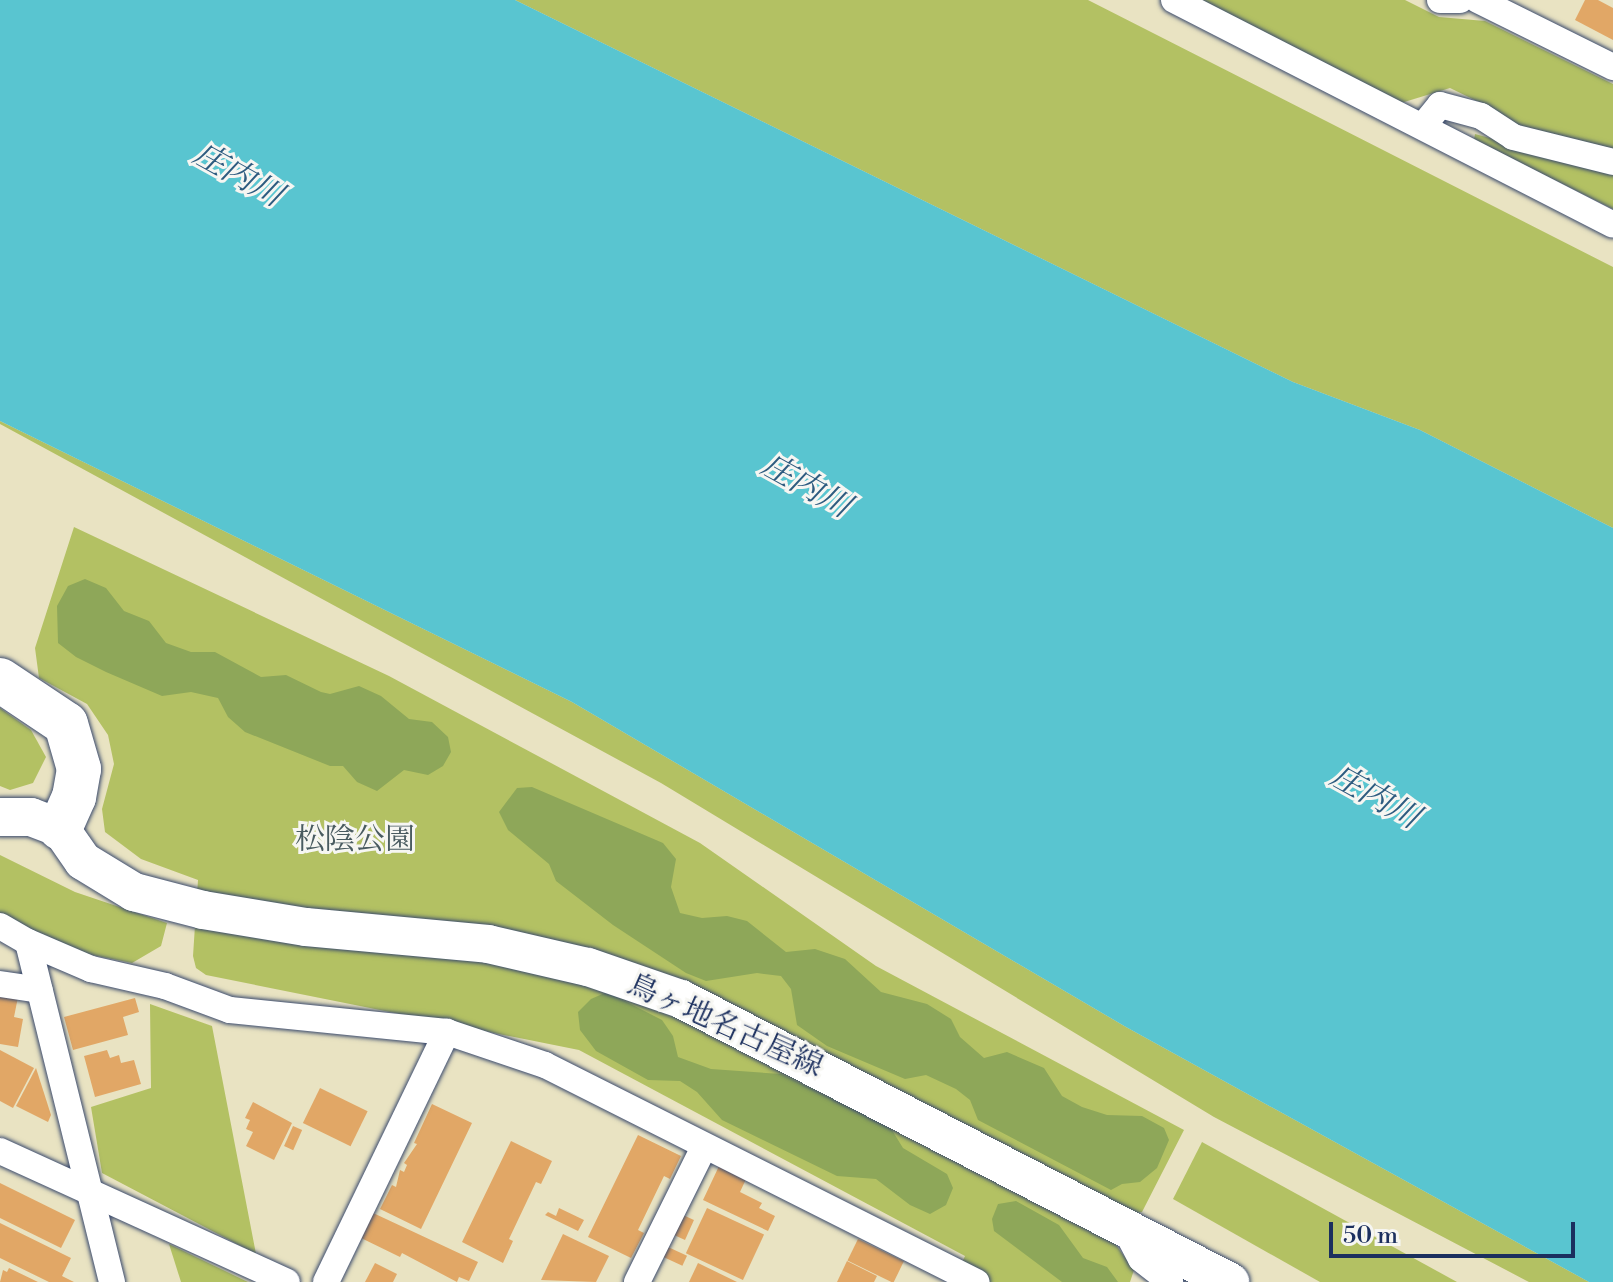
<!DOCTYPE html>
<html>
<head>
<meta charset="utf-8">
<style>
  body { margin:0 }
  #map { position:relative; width:1613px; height:1282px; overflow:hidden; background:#e9e3c2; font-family:"Libre Bodoni","Noto Serif JP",serif }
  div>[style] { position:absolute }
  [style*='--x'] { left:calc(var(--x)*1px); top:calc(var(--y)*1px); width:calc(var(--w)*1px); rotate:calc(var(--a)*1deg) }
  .green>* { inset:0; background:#b3c163 }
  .forest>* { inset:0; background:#8ea759 }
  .water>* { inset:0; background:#59c5d0 }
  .building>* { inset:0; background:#e1a766; transform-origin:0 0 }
  .roads { filter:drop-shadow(0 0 2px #3a4a6d) drop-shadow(0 0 2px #3a4a6d) }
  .minor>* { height:26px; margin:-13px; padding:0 13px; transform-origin:13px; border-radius:13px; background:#fff }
  .secondary>* { height:38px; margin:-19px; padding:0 19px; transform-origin:19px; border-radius:19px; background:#fff }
  .trunk>* { height:44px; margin:-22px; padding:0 22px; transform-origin:22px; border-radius:22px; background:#fff }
  span { translate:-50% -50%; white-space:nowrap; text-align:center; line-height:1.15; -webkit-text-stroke:6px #f6f6f2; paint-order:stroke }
  .park-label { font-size:30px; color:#495b60 }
  .street-label { font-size:30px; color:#1b2f5e }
  .water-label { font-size:32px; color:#2e5c80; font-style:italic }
  .scale { position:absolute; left:1329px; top:1222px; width:246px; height:36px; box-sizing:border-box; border:4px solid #1b2f5e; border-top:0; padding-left:10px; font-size:24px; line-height:28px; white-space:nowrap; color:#1b2f5e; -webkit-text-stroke:6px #f6f6f2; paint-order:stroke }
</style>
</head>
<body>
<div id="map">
  <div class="green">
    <div style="clip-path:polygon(515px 0,1088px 0,1613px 267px,1613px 528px,1420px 430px,1293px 382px)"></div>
    <div style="clip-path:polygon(1194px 0,1405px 0,1439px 17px,1485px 21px,1613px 84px,1613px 152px,1518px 127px,1489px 107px,1450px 88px,1401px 103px)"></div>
    <div style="clip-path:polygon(1475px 134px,1613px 171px,1613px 209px,1474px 140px)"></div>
    <div style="clip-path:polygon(0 421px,572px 702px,1126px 1027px,1589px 1282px,1529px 1282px,1214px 1117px,661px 783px,0 424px)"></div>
    <div style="clip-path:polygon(74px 527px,389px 676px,700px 843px,876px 966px,1184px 1130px,1142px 1212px,1098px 1220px,1134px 1270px,1130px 1282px,953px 1282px,965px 1256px,579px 1050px,206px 975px,196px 968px,193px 956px,198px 880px,141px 859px,105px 832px,102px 809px,114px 764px,108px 735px,87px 704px,39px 678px,35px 648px)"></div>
    <div style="clip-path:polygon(0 708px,31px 730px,46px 757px,33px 783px,10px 790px,0 786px)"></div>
    <div style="clip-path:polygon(0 855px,75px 892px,167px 923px,161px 946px,132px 963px,67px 950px,0 916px)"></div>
    <div style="clip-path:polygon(150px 1004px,212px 1026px,256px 1254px,102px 1173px,91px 1107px,151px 1088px)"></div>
    <div style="clip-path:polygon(1202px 1142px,1457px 1282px,1320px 1282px,1173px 1199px)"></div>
    <div style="clip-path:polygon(169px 1244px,248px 1282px,181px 1282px)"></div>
  </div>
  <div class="forest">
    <div style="clip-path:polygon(85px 579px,106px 588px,124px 611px,149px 621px,166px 643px,191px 652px,215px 652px,261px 677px,286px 675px,321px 692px,330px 694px,359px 686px,381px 696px,409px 719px,432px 722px,448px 737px,451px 752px,443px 766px,428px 775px,404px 770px,377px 791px,357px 782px,343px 766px,330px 766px,245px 732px,228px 717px,218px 698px,191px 692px,162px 696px,106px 672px,76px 657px,58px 643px,57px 606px,68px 586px)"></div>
    <div style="clip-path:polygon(532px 787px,663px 843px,676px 859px,671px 887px,680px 913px,702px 918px,727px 916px,747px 921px,786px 952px,815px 949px,845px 959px,881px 992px,927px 1004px,951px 1019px,960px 1037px,984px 1058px,1007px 1052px,1044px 1068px,1062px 1096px,1082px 1107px,1107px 1115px,1142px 1116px,1164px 1128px,1169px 1140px,1157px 1168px,1140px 1182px,1122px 1184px,1111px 1190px,978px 1120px,970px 1100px,956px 1089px,926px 1075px,905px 1079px,827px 1046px,797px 1025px,791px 989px,781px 976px,757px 973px,706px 981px,686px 973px,613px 925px,556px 881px,549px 864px,508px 830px,499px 812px,517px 788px)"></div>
    <div style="clip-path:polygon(607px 992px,662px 1020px,673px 1036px,678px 1057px,711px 1069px,781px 1074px,890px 1127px,903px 1148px,947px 1174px,953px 1188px,946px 1205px,930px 1214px,910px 1205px,876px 1179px,837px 1176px,722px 1120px,697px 1092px,680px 1081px,648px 1080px,596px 1051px,580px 1030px,578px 1012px,591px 999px)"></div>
    <div style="clip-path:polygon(1016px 1201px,1059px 1225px,1083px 1258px,1107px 1267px,1118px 1282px,1062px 1282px,994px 1231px,992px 1219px,998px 1204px)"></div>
  </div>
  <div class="water">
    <div style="clip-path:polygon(0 0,515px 0,1293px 382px,1420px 430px,1613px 528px,1613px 1282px,1589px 1282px,1126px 1027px,572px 702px,0 421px)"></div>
  </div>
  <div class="building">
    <div style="clip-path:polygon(1585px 0,1598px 0,1613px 8px,1613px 40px,1575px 20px)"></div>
    <div style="clip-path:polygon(0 994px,18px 997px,14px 1017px,23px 1019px,18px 1047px,0 1044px)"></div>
    <div style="clip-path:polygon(135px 998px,139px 1012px,123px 1017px,128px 1035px,73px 1050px,64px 1017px)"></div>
    <div style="clip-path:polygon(0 1050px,34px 1068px,13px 1108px,0 1101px)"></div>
    <div style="clip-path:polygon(107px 1050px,110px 1058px,119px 1055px,121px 1063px,134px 1060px,141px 1084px,95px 1097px,84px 1056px)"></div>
    <div style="clip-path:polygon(36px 1068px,51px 1115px,48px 1122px,16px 1106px)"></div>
    <div style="left:320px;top:1088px;width:53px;height:39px;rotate:26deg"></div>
    <div style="clip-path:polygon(253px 1102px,292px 1123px,274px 1160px,246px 1146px,253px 1132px,246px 1129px,250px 1120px,245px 1118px)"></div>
    <div style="clip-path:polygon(432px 1104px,472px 1123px,421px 1229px,380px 1209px,392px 1185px,396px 1187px,400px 1170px,404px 1172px,407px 1165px,404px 1163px,417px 1144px,414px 1143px)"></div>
    <div style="left:293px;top:1126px;width:10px;height:22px;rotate:24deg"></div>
    <div style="clip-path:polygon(638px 1135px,681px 1156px,670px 1179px,664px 1176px,638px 1230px,644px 1233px,631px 1258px,588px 1237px)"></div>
    <div style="clip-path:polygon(511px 1141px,552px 1161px,541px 1184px,536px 1182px,509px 1239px,513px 1241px,503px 1263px,462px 1242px)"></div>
    <div style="clip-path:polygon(720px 1164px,747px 1177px,740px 1192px,762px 1203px,759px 1208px,775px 1216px,768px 1231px,703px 1200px)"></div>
    <div style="clip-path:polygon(0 1183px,75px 1220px,61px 1248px,0 1218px)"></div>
    <div style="clip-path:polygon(559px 1208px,584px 1220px,578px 1231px,545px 1215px,548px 1212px,556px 1216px)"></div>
    <div style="left:707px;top:1208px;width:63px;height:50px;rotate:25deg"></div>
    <div style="clip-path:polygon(371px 1212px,478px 1262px,469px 1281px,459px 1277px,457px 1282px,402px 1253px,400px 1257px,359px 1237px)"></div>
    <div style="left:683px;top:1215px;width:12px;height:22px;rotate:24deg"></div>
    <div style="clip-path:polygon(0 1223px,71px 1258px,62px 1276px,74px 1282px,49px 1282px,0 1258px)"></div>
    <div style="clip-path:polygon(563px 1234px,609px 1256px,596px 1282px,541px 1280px)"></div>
    <div style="left:858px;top:1239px;width:51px;height:24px;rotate:26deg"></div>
    <div style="left:668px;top:1247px;width:21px;height:11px;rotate:25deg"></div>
    <div style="clip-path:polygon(847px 1261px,877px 1276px,874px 1282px,837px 1282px)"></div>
    <div style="clip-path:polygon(375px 1263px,397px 1274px,393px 1282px,365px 1282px)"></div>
    <div style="clip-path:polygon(698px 1263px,737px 1282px,689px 1282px)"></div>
    <div style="clip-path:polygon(9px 1268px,38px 1282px,0 1282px,3px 1270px,7px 1272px)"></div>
  </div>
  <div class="roads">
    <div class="minor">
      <div style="--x:1174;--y:0;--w:493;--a:27.1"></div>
      <div style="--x:1440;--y:0;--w:20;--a:0"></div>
      <div style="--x:1478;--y:0;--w:151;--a:26.4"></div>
      <div style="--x:1423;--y:126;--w:27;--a:-51"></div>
      <div style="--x:1440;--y:105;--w:42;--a:15"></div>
      <div style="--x:1481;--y:116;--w:38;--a:33"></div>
      <div style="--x:1513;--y:137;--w:103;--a:14"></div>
      <div style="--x:0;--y:926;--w:32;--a:30"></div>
      <div style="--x:0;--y:984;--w:40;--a:8.5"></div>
      <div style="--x:0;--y:1151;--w:315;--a:24.5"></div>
      <div style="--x:1123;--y:1225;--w:38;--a:62"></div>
      <div style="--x:1141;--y:1259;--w:37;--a:38"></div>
      <div style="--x:112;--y:1282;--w:350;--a:-103.9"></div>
      <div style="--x:28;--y:942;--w:69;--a:23.2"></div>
      <div style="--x:91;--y:969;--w:76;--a:12.9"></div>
      <div style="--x:165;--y:986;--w:69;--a:20.3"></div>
      <div style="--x:230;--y:1010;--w:218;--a:5.8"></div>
      <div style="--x:447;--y:1032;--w:103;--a:18.6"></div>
      <div style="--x:545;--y:1065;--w:483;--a:26.7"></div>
      <div style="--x:326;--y:1282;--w:278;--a:-64.2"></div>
      <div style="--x:637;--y:1282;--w:151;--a:-63.6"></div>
    </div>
    <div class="secondary">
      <div style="--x:0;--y:817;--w:31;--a:0"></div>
      <div style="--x:31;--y:817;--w:31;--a:21"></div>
      <div style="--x:60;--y:828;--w:40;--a:55.1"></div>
      <div style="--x:83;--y:861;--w:60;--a:31.3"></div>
      <div style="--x:134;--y:892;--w:71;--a:14.6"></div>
      <div style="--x:203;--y:910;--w:104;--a:9.4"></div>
      <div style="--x:306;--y:927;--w:183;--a:5.3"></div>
      <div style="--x:488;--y:944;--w:103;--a:13"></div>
      <div style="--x:588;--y:967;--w:98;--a:19"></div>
      <div style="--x:681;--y:999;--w:618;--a:27.27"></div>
    </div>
    <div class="trunk">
      <div style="--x:0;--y:680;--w:79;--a:33.7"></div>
      <div style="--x:66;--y:724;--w:47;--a:73.9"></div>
      <div style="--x:79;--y:769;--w:28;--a:100"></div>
      <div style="--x:74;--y:797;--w:34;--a:114"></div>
    </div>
  </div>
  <div class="park-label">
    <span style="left:355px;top:840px">松陰公園</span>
  </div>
  <div class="street-label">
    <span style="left:725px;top:1026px;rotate:24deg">鳥ヶ地名古屋線</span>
  </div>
  <div class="water-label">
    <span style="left:238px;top:175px;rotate:29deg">庄内川</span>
    <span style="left:806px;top:486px;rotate:29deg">庄内川</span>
    <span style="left:1375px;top:797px;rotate:29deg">庄内川</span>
  </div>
  <div class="scale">50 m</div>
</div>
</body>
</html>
